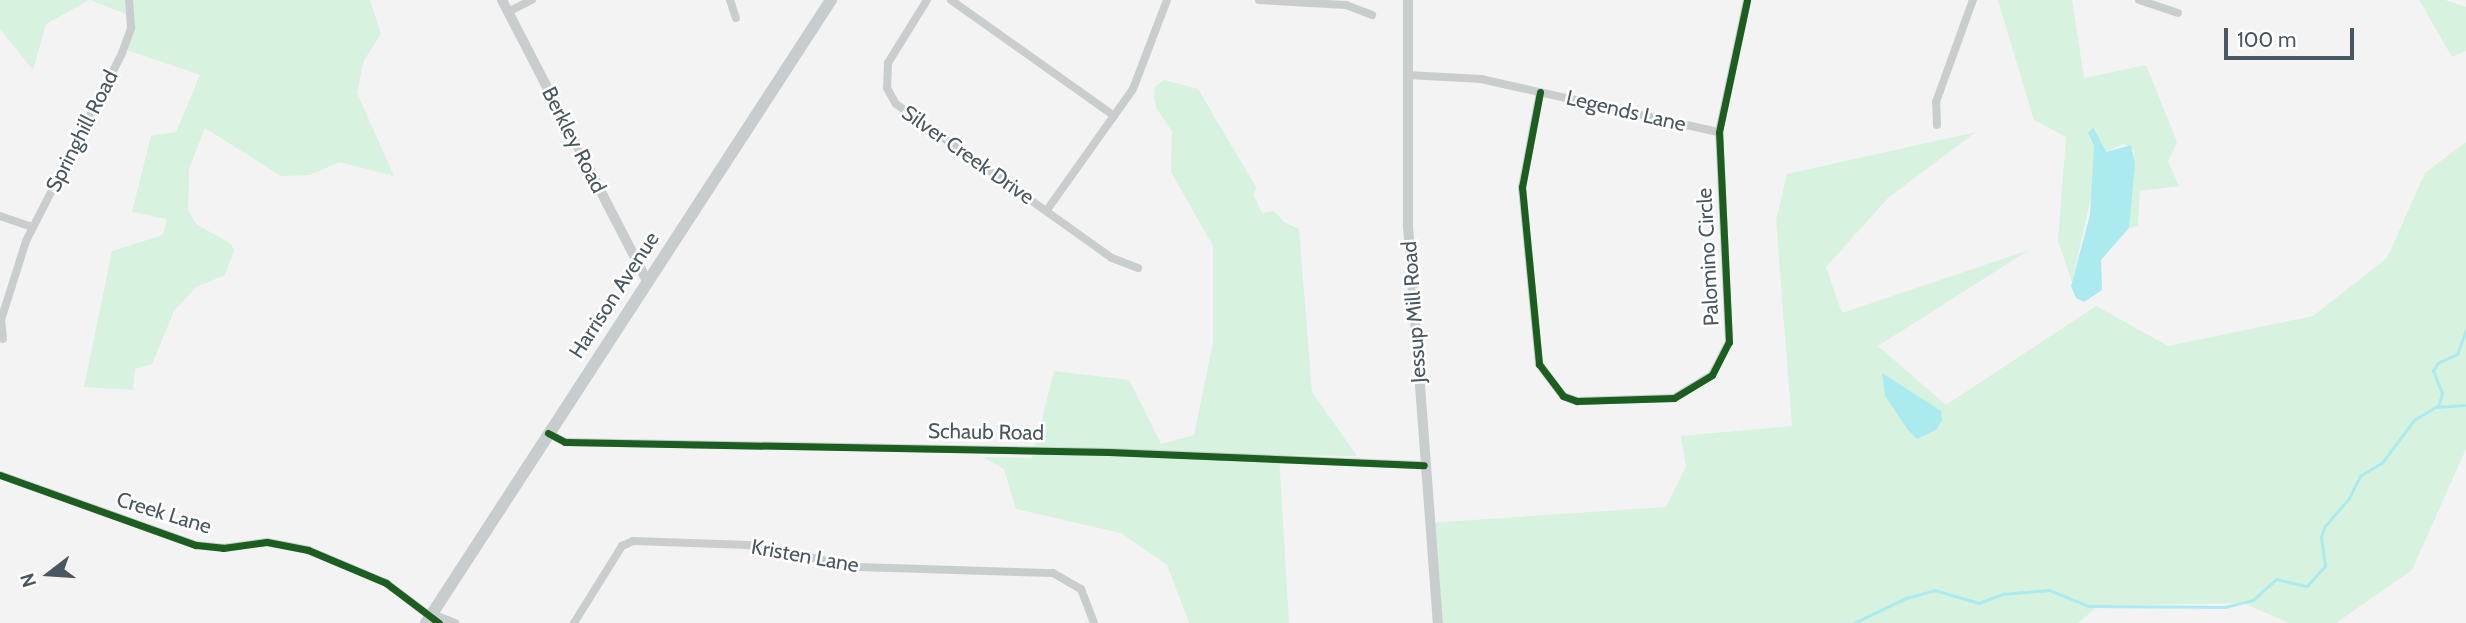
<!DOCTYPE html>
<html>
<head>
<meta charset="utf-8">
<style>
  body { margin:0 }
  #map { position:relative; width:2466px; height:623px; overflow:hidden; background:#f3f3f3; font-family:Cabin,sans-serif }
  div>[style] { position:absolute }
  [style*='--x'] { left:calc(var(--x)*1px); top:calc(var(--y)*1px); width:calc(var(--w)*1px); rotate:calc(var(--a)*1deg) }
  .green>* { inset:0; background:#d7f2de }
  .water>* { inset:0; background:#abebf0 }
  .stream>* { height:2.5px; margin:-1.25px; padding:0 1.25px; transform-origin:1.25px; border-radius:1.25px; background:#abebf0 }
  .minor>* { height:8px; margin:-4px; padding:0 4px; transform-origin:4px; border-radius:4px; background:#cacdce }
  .tertiary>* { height:10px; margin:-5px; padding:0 5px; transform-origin:5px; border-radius:5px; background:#cacdce }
  .primary>* { height:12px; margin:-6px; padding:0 6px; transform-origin:6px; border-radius:6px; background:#c7ccce }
  .cycleway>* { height:7px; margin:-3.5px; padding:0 3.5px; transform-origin:3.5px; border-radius:3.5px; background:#1b5e20 }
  span { translate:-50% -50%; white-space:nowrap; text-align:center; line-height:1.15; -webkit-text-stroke:5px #fff; paint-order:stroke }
  .street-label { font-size:21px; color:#495860 }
  .north { position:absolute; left:14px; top:539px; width:70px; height:70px; -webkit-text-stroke:5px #fff; paint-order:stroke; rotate:253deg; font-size:19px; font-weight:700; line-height:28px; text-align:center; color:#495860 }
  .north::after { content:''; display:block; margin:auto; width:24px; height:32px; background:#495860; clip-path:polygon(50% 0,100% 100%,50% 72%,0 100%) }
  .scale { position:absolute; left:2224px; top:28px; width:130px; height:32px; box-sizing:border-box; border:4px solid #495860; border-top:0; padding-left:9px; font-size:21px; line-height:24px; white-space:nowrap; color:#495860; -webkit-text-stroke:5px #fff; paint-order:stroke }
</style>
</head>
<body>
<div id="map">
  <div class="green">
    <div style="clip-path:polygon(0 0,89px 0,46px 24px,33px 70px,0 29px)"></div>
    <div style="clip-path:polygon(91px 0,370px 0,381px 34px,364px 60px,357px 93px,394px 176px,339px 162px,310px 175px,281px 176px,205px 128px,189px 169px,188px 210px,196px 224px,231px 244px,234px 250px,225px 275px,196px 287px,174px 311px,152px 364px,135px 369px,133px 390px,84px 387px,112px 251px,163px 235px,167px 219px,132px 212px,151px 136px,176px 132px,200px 75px,127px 50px,130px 16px)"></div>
    <div style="clip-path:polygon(1998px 0,2072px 0,2084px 78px,2146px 65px,2177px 142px,2168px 162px,2179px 186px,2140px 191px,2138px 226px,2129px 228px,2134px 150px,2124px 144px,2106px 152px,2088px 136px,2094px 146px,2093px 188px,2072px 282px,2058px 241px,2066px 137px,2034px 120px)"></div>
    <div style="clip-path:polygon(2419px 0,2445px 0,2466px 7px,2466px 51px,2452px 57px)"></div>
    <div style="clip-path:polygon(1164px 80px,1198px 89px,1256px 187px,1254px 196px,1262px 213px,1274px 211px,1284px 222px,1299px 229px,1312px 392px,1357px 456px,1279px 455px,1289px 623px,1189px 623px,1167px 565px,1121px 533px,1016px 509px,1004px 469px,983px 457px,1032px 458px,1054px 371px,1129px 380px,1161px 444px,1194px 435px,1213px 343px,1213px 246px,1171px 172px,1172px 131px,1156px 108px,1154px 97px,1155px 87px)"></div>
    <div style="clip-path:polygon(1976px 132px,1889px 197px,1826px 267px,1842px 313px,2029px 250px,1878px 346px,1946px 405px,2096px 306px,2168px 346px,2313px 316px,2387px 258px,2425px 173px,2466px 142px,2466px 449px,2412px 570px,2336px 623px,2289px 623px,2243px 603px,2098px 606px,2078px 623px,1438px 623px,1428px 523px,1666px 507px,1686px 466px,1681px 436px,1792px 426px,1776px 220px,1787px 174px)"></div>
  </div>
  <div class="water">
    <div style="clip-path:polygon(2093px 127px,2106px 152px,2131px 145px,2135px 164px,2129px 228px,2101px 260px,2102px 290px,2084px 302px,2076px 298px,2071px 286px,2090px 215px,2094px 146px,2088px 133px)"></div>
    <div style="clip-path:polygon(1882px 373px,1941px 411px,1942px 421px,1936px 430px,1917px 439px,1908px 430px,1885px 396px)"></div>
  </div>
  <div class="stream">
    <div style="--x:2438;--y:407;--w:14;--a:-73"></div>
    <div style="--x:2442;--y:394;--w:25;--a:-111"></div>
    <div style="--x:2433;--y:371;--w:9;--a:-58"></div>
    <div style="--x:2438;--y:363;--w:21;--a:-25"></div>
    <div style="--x:2457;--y:354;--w:25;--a:-69"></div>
    <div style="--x:1854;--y:623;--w:58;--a:-25.7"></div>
    <div style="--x:1906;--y:598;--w:30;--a:-15"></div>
    <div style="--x:1935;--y:590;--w:46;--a:16.5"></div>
    <div style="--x:1979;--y:603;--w:26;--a:-21"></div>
    <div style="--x:2003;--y:594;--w:46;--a:-5"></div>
    <div style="--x:2049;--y:590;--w:43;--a:21.8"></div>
    <div style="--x:2089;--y:606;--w:136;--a:0.4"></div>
    <div style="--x:2225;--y:607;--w:29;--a:-14"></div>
    <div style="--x:2253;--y:600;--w:31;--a:-42"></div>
    <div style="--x:2276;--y:579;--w:32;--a:13"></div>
    <div style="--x:2307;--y:586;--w:27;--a:-48"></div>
    <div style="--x:2325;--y:566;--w:29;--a:-98"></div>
    <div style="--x:2321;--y:537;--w:12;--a:-70"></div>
    <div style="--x:2325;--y:526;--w:35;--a:-49"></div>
    <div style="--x:2348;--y:500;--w:27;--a:-63"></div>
    <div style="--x:2360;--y:476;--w:26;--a:-31"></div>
    <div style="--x:2382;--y:463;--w:54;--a:-53.3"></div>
    <div style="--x:2414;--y:420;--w:26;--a:-31"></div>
    <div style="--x:2436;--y:407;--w:30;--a:-4"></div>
  </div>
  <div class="minor">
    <div style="--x:730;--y:0;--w:19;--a:72"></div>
    <div style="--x:927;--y:0;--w:74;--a:121.8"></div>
    <div style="--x:888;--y:63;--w:25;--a:92"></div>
    <div style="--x:887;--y:88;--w:18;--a:61"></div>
    <div style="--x:896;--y:104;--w:265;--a:35.5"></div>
    <div style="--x:1112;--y:258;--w:28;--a:21"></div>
    <div style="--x:951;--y:0;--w:200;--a:35.4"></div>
    <div style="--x:1259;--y:0;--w:87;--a:3.3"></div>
    <div style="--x:1346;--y:5;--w:28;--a:21"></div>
    <div style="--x:2139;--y:0;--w:41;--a:18.4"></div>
    <div style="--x:508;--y:12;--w:27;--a:-27"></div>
    <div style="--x:1407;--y:75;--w:74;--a:3.1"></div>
    <div style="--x:1481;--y:79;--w:244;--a:12.6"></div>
    <div style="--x:1540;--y:92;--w:97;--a:100.7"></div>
    <div style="--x:1522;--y:187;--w:178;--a:84.5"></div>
    <div style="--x:1539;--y:364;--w:40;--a:53"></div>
    <div style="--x:1563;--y:396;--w:15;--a:20"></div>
    <div style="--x:1577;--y:401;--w:97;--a:-1.8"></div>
    <div style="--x:1674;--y:398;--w:44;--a:-31.2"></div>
    <div style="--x:1712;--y:375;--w:37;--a:-63"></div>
    <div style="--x:1729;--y:342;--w:210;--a:-92.7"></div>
    <div style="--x:1719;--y:132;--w:135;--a:-78"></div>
    <div style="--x:1937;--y:125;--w:23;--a:-92"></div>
    <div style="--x:1936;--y:102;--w:109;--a:-70.1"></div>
    <div style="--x:1047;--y:210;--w:148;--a:-54.6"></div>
    <div style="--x:1133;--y:89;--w:95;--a:-69.1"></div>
    <div style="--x:0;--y:216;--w:34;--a:19"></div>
    <div style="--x:3;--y:339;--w:19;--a:-96"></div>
    <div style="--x:1;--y:320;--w:83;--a:-72.4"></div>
    <div style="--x:26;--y:241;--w:211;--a:-62.9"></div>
    <div style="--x:122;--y:53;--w:27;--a:-70"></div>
    <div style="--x:131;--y:28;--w:28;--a:-94"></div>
    <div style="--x:548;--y:433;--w:19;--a:28"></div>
    <div style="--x:565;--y:442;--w:544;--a:1.05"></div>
    <div style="--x:1109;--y:452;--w:315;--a:2.4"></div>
    <div style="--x:0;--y:475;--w:208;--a:19.7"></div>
    <div style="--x:196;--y:545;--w:27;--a:6"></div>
    <div style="--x:223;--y:548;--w:44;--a:-7.8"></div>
    <div style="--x:267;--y:542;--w:42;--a:11"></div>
    <div style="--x:308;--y:550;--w:85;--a:22.9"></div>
    <div style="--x:386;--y:583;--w:66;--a:37"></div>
    <div style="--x:432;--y:614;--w:25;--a:21"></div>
    <div style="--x:574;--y:623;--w:91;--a:-58.1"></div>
    <div style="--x:622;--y:546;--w:12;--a:-24"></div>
    <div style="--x:633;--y:541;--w:115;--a:2"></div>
    <div style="--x:748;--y:545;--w:112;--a:11.3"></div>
    <div style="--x:858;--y:567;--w:195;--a:1.8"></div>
    <div style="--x:1053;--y:573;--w:32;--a:30"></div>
    <div style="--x:1081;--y:589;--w:36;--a:69"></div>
  </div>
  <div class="tertiary">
    <div style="--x:502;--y:0;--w:314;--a:62.7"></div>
    <div style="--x:1408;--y:0;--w:226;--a:90"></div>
    <div style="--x:1408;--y:226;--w:398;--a:85.7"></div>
  </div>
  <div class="primary">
    <div style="--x:426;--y:623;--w:743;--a:-56.97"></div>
  </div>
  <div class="cycleway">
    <div style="--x:1540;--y:92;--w:97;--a:100.7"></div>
    <div style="--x:1522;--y:187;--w:178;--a:84.5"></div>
    <div style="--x:1539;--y:364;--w:40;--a:53"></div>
    <div style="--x:1563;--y:396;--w:15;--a:20"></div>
    <div style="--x:1577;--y:401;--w:97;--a:-1.8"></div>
    <div style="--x:1674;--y:398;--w:44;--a:-31.2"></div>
    <div style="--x:1712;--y:375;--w:37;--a:-63"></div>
    <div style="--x:1729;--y:342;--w:210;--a:-92.7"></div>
    <div style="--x:1719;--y:132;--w:135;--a:-78"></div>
    <div style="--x:548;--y:433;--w:19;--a:28"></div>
    <div style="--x:565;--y:442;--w:544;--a:1.05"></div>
    <div style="--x:1109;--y:452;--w:315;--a:2.4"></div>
    <div style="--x:0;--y:475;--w:208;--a:19.7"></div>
    <div style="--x:196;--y:545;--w:27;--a:6"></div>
    <div style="--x:223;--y:548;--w:44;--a:-7.8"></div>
    <div style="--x:267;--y:542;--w:42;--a:11"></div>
    <div style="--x:308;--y:550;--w:85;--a:22.9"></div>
    <div style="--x:386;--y:583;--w:66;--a:37"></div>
  </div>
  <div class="street-label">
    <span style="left:1626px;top:111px;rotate:13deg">Legends Lane</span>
    <span style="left:82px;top:131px;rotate:-63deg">Springhill Road</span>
    <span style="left:574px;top:140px;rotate:63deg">Berkley Road</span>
    <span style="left:968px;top:155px;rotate:35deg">Silver Creek Drive</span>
    <span style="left:1708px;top:257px;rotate:-93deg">Palomino Circle</span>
    <span style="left:614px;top:295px;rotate:-57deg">Harrison Avenue</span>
    <span style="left:1414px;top:312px;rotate:-94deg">Jessup Mill Road</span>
    <span style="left:986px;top:432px;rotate:1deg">Schaub Road</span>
    <span style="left:164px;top:513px;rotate:17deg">Creek Lane</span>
    <span style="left:805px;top:556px;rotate:10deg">Kristen Lane</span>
  </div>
  <div class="north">N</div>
  <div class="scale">100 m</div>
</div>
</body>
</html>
